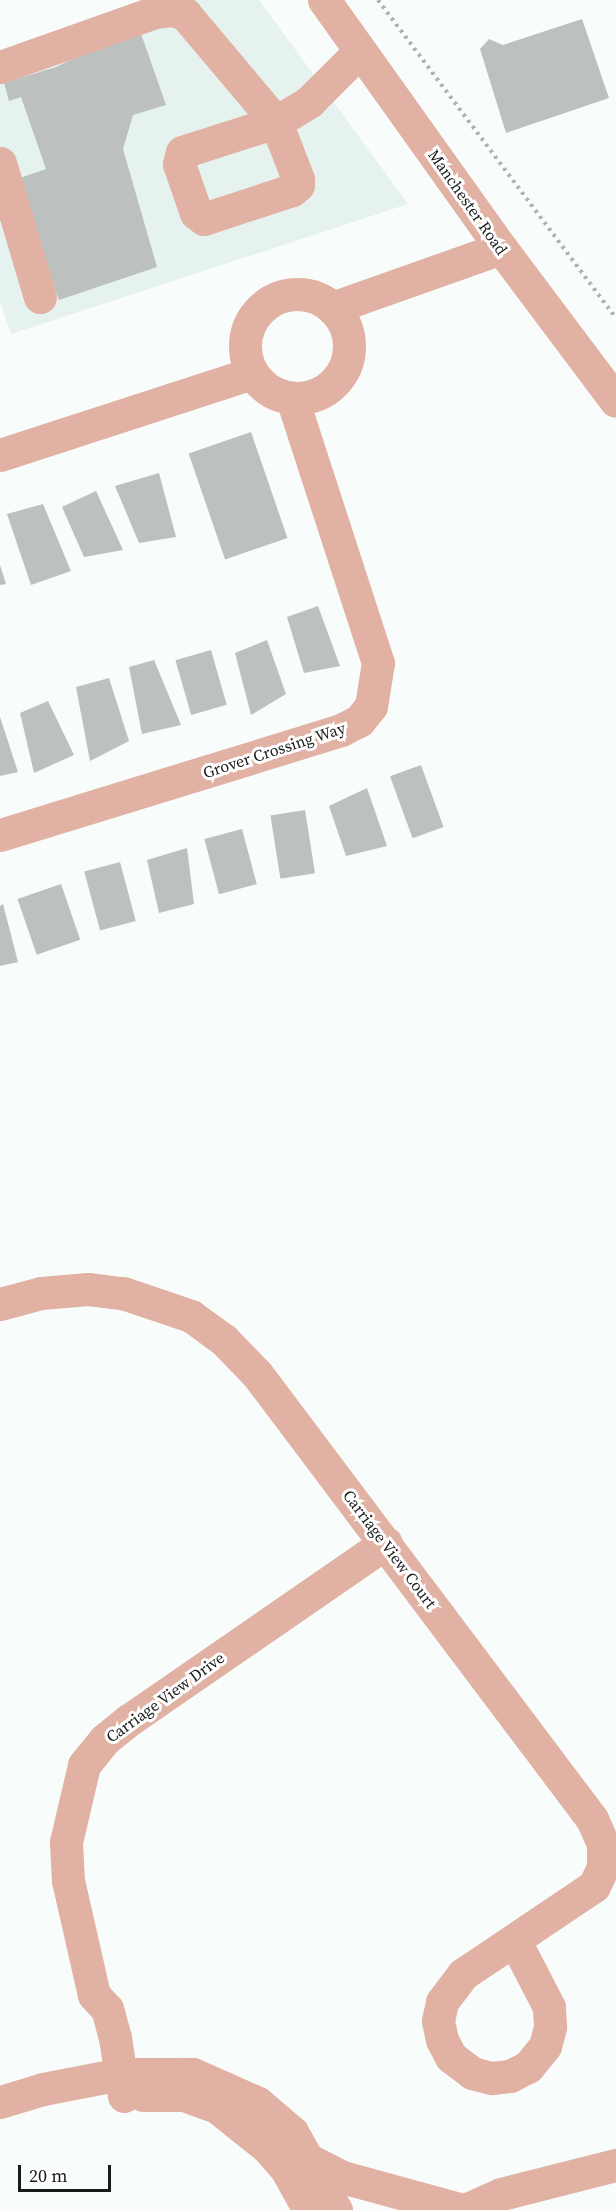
<!DOCTYPE html>
<html>
<head>
<meta charset="utf-8">
<style>
  body { margin:0 }
  #map { position:relative; width:616px; height:2210px; overflow:hidden; background:#f8fcfb; font-family:"Source Serif 4",serif }
  div>[style] { position:absolute }
  [style*='--x'] { left:calc(var(--x)*1px); top:calc(var(--y)*1px); width:calc(var(--w)*1px); rotate:calc(var(--a)*1deg) }
  .built>* { inset:0; background:#e5f2ee }
  .building>* { inset:0; background:#bcc0be; transform-origin:0 0 }
  .path>* { height:4px; margin-top:-2px; transform-origin:0; background:repeating-linear-gradient(90deg,#b0b3b3 0 3px,transparent 0 7.5px) }
  .minor>* { height:33px; margin:-16.5px; padding:0 16.5px; transform-origin:16.5px; border-radius:16.5px; background:#e1b1a3 }
  .minor>.ring { margin:-16.5px; padding:0; box-sizing:content-box; background:none; border:33px solid #e1b1a3; border-radius:50% }
  span { translate:-50% -50%; white-space:nowrap; text-align:center; line-height:1.15; -webkit-text-stroke:6px #fff; paint-order:stroke }
  .street-label { font-size:16px; color:#191a1a }
  .scale { position:absolute; left:18px; top:2165px; width:93px; height:27px; box-sizing:border-box; border:3px solid #191a1a; border-top:0; padding-left:8px; font-size:18px; line-height:21px; white-space:nowrap; color:#191a1a; -webkit-text-stroke:4px #fff; paint-order:stroke }
</style>
</head>
<body>
<div id="map">
  <div class="built">
    <div style="clip-path:polygon(146px 0,259px 0,408px 204px,11px 334px,0 301px,0 50px)"></div>
  </div>
  <div class="building">
    <div style="clip-path:polygon(582px 19px,609px 98px,506px 133px,480px 49px,489px 39px,503px 45px)"></div>
    <div style="clip-path:polygon(139px 28px,166px 105px,133px 115px,123px 149px,157px 267px,59px 300px,17px 179px,46px 169px,21px 97px,9px 101px,4px 83px,56px 67px)"></div>
    <div style="left:251px;top:432px;width:112px;height:66px;rotate:71deg"></div>
    <div style="clip-path:polygon(159px 473px,176px 537px,139px 543px,115px 486px)"></div>
    <div style="clip-path:polygon(96px 491px,123px 550px,84px 557px,62px 507px)"></div>
    <div style="clip-path:polygon(43px 504px,71px 571px,31px 585px,7px 514px)"></div>
    <div style="clip-path:polygon(0 565px,6px 584px,0 585px)"></div>
    <div style="clip-path:polygon(318px 606px,340px 666px,304px 673px,287px 617px)"></div>
    <div style="clip-path:polygon(267px 640px,286px 694px,251px 715px,235px 653px)"></div>
    <div style="left:211px;top:650px;width:57px;height:37px;rotate:74deg"></div>
    <div style="clip-path:polygon(154px 660px,181px 725px,142px 734px,129px 667px)"></div>
    <div style="clip-path:polygon(109px 678px,129px 741px,90px 761px,76px 687px)"></div>
    <div style="clip-path:polygon(48px 701px,74px 755px,34px 773px,20px 713px)"></div>
    <div style="clip-path:polygon(0 717px,18px 772px,0 776px)"></div>
    <div style="left:421px;top:765px;width:66px;height:33px;rotate:70deg"></div>
    <div style="clip-path:polygon(367px 788px,387px 846px,346px 856px,329px 806px)"></div>
    <div style="left:305px;top:810px;width:64px;height:35px;rotate:81deg"></div>
    <div style="left:242px;top:829px;width:57px;height:39px;rotate:75deg"></div>
    <div style="clip-path:polygon(187px 848px,194px 904px,159px 913px,147px 860px)"></div>
    <div style="left:120px;top:862px;width:61px;height:37px;rotate:75deg"></div>
    <div style="left:61px;top:884px;width:59px;height:46px;rotate:71deg"></div>
    <div style="clip-path:polygon(3px 904px,18px 962px,0 966px,0 906px)"></div>
  </div>
  <div class="path">
    <div style="--x:378;--y:0;--w:397;--a:53.2"></div>
  </div>
  <div class="minor">
    <div style="--x:324;--y:0;--w:305;--a:54.5"></div>
    <div style="--x:501;--y:248;--w:191;--a:53.1"></div>
    <div style="--x:0;--y:67;--w:164;--a:-19.5"></div>
    <div style="--x:155;--y:12;--w:17;--a:-7"></div>
    <div style="--x:172;--y:10;--w:14;--a:17"></div>
    <div style="--x:185;--y:14;--w:141;--a:49.9"></div>
    <div style="--x:276;--y:122;--w:61;--a:68.9"></div>
    <div style="--x:298;--y:179;--w:6;--a:90"></div>
    <div style="--x:298;--y:185;--w:8;--a:140"></div>
    <div style="--x:292;--y:190;--w:93;--a:161.8"></div>
    <div style="--x:204;--y:219;--w:10;--a:-143"></div>
    <div style="--x:196;--y:213;--w:52;--a:-109.1"></div>
    <div style="--x:179;--y:164;--w:12;--a:-76"></div>
    <div style="--x:182;--y:152;--w:99;--a:-17.7"></div>
    <div style="--x:276;--y:122;--w:39;--a:-31"></div>
    <div style="--x:309;--y:102;--w:72;--a:-45"></div>
    <div style="--x:0;--y:163;--w:140;--a:73.4"></div>
    <div class="ring" style="left:245px;top:294px;width:71px;height:71px"></div>
    <div style="--x:332;--y:308;--w:179;--a:-19.5"></div>
    <div style="--x:0;--y:455;--w:265;--a:-18"></div>
    <div style="--x:0;--y:835;--w:357;--a:-17.1"></div>
    <div style="--x:341;--y:730;--w:20;--a:-27"></div>
    <div style="--x:359;--y:721;--w:19;--a:-51"></div>
    <div style="--x:371;--y:706;--w:44;--a:-80.8"></div>
    <div style="--x:378;--y:663;--w:279;--a:-108"></div>
    <div style="--x:0;--y:1304;--w:42;--a:-15"></div>
    <div style="--x:41;--y:1293;--w:47;--a:-4.9"></div>
    <div style="--x:88;--y:1289;--w:35;--a:7"></div>
    <div style="--x:123;--y:1293;--w:72;--a:18.7"></div>
    <div style="--x:191;--y:1316;--w:41;--a:36"></div>
    <div style="--x:224;--y:1340;--w:47;--a:45.9"></div>
    <div style="--x:257;--y:1374;--w:557;--a:53.03"></div>
    <div style="--x:592;--y:1819;--w:27;--a:66"></div>
    <div style="--x:603;--y:1844;--w:23;--a:90"></div>
    <div style="--x:603;--y:1867;--w:21;--a:115"></div>
    <div style="--x:594;--y:1886;--w:158;--a:146.1"></div>
    <div style="--x:463;--y:1974;--w:35;--a:127"></div>
    <div style="--x:442;--y:2002;--w:19;--a:102"></div>
    <div style="--x:438;--y:2021;--w:19;--a:78"></div>
    <div style="--x:442;--y:2040;--w:19;--a:62"></div>
    <div style="--x:451;--y:2057;--w:26;--a:37"></div>
    <div style="--x:472;--y:2073;--w:20;--a:15"></div>
    <div style="--x:491;--y:2078;--w:19;--a:-6"></div>
    <div style="--x:510;--y:2076;--w:20;--a:-27"></div>
    <div style="--x:528;--y:2067;--w:27;--a:-51"></div>
    <div style="--x:545;--y:2046;--w:20;--a:-75"></div>
    <div style="--x:550;--y:2027;--w:20;--a:-93"></div>
    <div style="--x:549;--y:2007;--w:74;--a:-117.3"></div>
    <div style="--x:143;--y:2095;--w:41;--a:0"></div>
    <div style="--x:184;--y:2095;--w:35;--a:20"></div>
    <div style="--x:217;--y:2107;--w:64;--a:38.7"></div>
    <div style="--x:267;--y:2147;--w:29;--a:49"></div>
    <div style="--x:286;--y:2169;--w:47;--a:60.7"></div>
    <div style="--x:124;--y:2096;--w:59;--a:-98.8"></div>
    <div style="--x:115;--y:2038;--w:30;--a:-105"></div>
    <div style="--x:107;--y:2009;--w:19;--a:-133"></div>
    <div style="--x:94;--y:1995;--w:117;--a:-102.8"></div>
    <div style="--x:68;--y:1881;--w:39;--a:-93"></div>
    <div style="--x:66;--y:1842;--w:79;--a:-76.8"></div>
    <div style="--x:84;--y:1765;--w:32;--a:-51"></div>
    <div style="--x:104;--y:1740;--w:32;--a:-39"></div>
    <div style="--x:129;--y:1720;--w:312;--a:-34.6"></div>
    <div style="--x:0;--y:2102;--w:45;--a:-16.8"></div>
    <div style="--x:43;--y:2089;--w:79;--a:-10.9"></div>
    <div style="--x:121;--y:2074;--w:72;--a:0"></div>
    <div style="--x:193;--y:2074;--w:71;--a:24"></div>
    <div style="--x:258;--y:2103;--w:45;--a:40.5"></div>
    <div style="--x:292;--y:2132;--w:90;--a:60.6"></div>
    <div style="--x:311;--y:2161;--w:35;--a:27"></div>
    <div style="--x:342;--y:2177;--w:125;--a:15.3"></div>
    <div style="--x:465;--y:2210;--w:39;--a:-24"></div>
    <div style="--x:501;--y:2194;--w:119;--a:-14.2"></div>
  </div>
  <div class="street-label">
    <span style="left:468px;top:202px;rotate:55deg">Manchester Road</span>
    <span style="left:274px;top:750px;rotate:-18deg">Grover Crossing Way</span>
    <span style="left:390px;top:1549px;rotate:53deg">Carriage View Court</span>
    <span style="left:165px;top:1697px;rotate:-36deg">Carriage View Drive</span>
  </div>
  <div class="scale">20 m</div>
</div>
</body>
</html>
